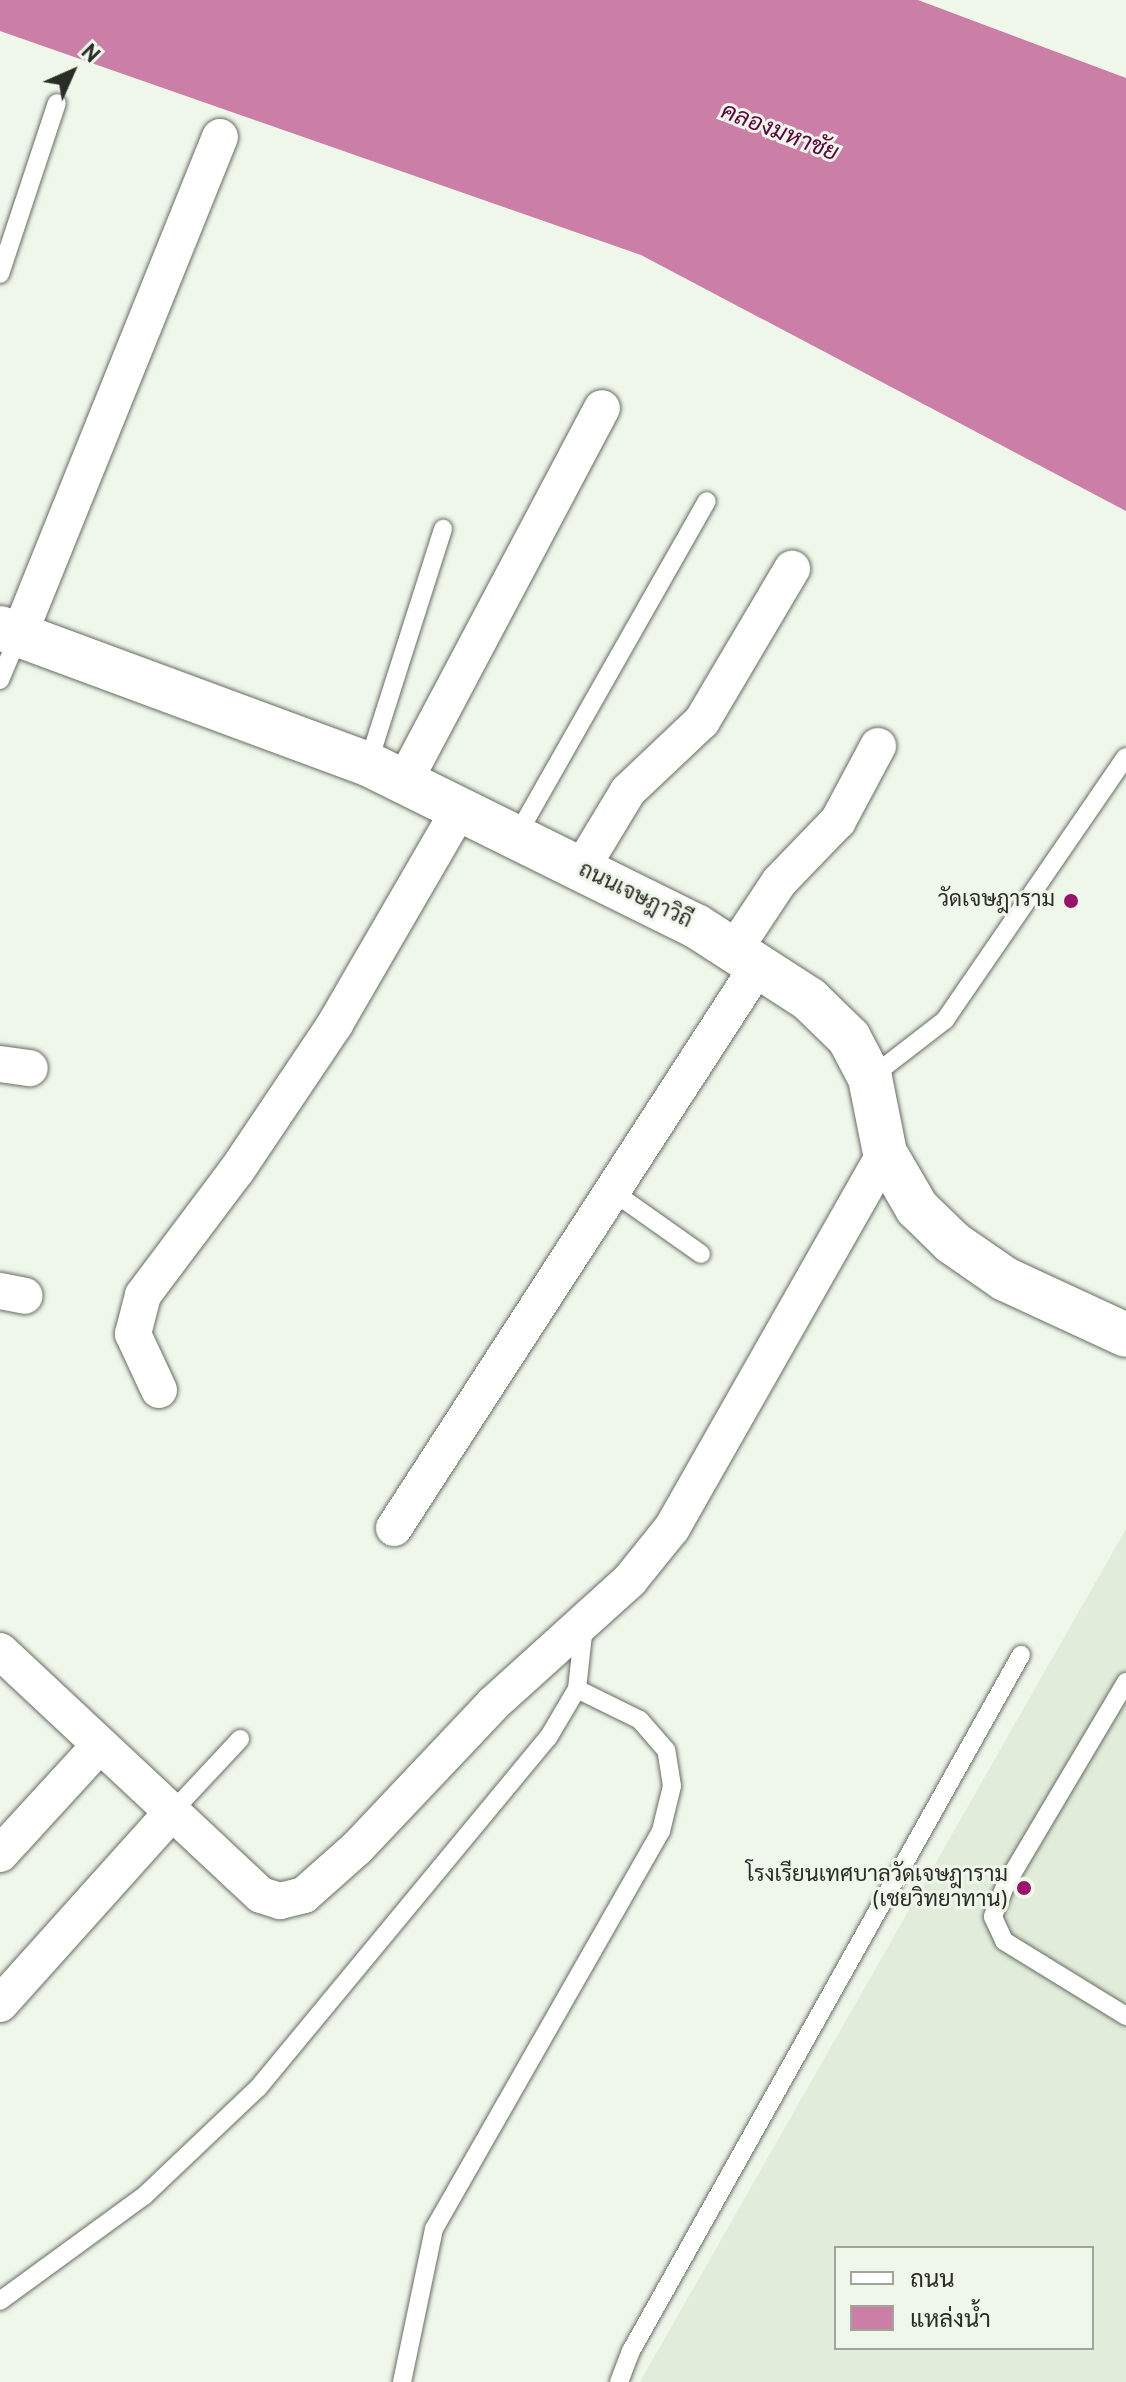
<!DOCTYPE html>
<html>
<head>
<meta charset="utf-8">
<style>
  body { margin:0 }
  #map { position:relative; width:1126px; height:2382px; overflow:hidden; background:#eff6ea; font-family:Overpass,Sarabun,sans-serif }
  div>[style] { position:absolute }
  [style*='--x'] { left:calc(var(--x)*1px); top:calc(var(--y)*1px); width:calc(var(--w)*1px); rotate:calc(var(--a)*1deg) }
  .built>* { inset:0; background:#e1ecda }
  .water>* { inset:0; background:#cb7fa6 }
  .roads { filter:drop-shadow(0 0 2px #676d63) drop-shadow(0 0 2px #676d63) }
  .service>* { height:18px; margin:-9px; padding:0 9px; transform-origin:9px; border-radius:9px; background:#fff }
  .minor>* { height:36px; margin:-18px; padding:0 18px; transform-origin:18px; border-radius:18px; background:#fff }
  .tertiary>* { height:44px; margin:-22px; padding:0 22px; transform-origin:22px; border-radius:22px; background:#fff }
  .dots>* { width:22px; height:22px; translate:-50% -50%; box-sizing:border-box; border:4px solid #eff6ea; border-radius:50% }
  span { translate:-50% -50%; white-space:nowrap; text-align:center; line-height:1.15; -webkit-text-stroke:6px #eff6ea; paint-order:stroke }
  .street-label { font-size:22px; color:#2a2c28 }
  .poi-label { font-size:22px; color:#2a2c28 }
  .right { translate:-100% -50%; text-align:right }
  .water-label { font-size:24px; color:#610341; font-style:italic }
  .legend { position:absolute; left:834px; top:2246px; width:260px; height:104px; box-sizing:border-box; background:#eff6ea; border:2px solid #a0a59c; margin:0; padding:10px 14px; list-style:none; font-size:24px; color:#2a2c28 }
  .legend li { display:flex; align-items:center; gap:16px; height:40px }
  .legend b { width:40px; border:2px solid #a0a59c }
  .north { position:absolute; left:32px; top:32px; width:80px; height:80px; -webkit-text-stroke:6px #eff6ea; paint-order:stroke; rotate:45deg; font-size:22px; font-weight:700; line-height:32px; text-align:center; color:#2a2c28 }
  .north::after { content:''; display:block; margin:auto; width:28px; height:36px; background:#2a2c28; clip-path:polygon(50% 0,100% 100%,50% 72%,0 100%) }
</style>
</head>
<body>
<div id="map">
  <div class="built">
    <div style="clip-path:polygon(evenodd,1126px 1529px,1126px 2382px,640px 2382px,1126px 1529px,836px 2248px,1092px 2248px,1092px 2348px,836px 2348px,836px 2248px)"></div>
  </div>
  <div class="water">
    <div style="clip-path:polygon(0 0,918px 0,1126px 78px,1126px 511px,641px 255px,0 31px)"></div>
  </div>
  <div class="roads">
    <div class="service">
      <div style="--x:0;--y:274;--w:180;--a:-71.6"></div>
      <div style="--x:0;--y:680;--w:49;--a:-67.1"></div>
      <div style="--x:368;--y:764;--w:247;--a:-72.3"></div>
      <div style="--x:516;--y:837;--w:386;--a:-60.4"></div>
      <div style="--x:870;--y:1078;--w:95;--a:-37.7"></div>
      <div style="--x:945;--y:1020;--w:319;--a:-55.5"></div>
      <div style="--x:612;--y:1191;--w:109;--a:35.3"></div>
      <div style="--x:1126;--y:1682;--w:235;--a:120.7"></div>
      <div style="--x:1006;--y:1884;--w:35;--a:112"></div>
      <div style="--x:993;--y:1917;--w:26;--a:65"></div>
      <div style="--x:1004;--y:1941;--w:143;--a:31.6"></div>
      <div style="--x:172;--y:1812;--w:100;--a:-47"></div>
      <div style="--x:0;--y:2301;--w:178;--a:-36.1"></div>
      <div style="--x:144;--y:2196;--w:157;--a:-43.5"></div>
      <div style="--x:258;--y:2088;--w:455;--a:-50.4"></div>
      <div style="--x:548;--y:1738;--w:57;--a:-59.4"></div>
      <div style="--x:577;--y:1689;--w:63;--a:-83.7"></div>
      <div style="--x:402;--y:2382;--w:156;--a:-78.2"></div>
      <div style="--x:434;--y:2229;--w:458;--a:-60.3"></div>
      <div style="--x:661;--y:1831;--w:46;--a:-76.3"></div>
      <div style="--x:672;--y:1786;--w:36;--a:-99"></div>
      <div style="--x:666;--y:1750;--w:40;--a:-131"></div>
      <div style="--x:640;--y:1720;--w:70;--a:-153.8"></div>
      <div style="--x:619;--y:2382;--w:33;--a:-69"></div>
      <div style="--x:631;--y:2351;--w:798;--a:-60.74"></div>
    </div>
    <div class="minor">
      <div style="--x:19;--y:635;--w:537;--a:-68.02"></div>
      <div style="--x:404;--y:782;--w:423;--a:-62.1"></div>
      <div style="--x:581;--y:869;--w:91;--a:-58.9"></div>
      <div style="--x:628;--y:791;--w:102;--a:-43.4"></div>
      <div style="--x:702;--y:721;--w:177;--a:-59.4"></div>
      <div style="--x:734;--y:950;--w:82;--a:-56.5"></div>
      <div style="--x:779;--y:882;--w:85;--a:-46"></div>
      <div style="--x:838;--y:821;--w:85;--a:-61.9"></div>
      <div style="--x:0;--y:1064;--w:30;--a:8"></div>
      <div style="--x:0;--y:1291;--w:25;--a:11"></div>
      <div style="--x:159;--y:1390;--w:62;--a:-114.9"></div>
      <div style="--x:133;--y:1334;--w:40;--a:-75.6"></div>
      <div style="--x:143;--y:1295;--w:156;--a:-53.1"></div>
      <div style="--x:237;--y:1170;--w:176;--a:-56.1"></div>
      <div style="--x:335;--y:1024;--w:247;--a:-59.9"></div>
      <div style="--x:394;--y:1528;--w:670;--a:-57.07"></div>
      <div style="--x:0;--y:1651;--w:357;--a:43.1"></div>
      <div style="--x:261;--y:1895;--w:20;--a:18"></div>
      <div style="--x:280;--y:1901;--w:25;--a:-14"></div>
      <div style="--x:304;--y:1895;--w:71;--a:-41.6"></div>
      <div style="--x:357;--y:1848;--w:198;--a:-46.6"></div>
      <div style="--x:493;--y:1704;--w:185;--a:-42.1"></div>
      <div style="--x:630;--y:1580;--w:67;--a:-51.1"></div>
      <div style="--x:672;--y:1528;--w:431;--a:-60.4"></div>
      <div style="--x:0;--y:1854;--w:145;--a:-47.5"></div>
      <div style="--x:0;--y:2004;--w:258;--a:-48.1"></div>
    </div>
    <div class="tertiary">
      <div style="--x:0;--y:628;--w:392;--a:20.3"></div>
      <div style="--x:368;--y:764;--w:366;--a:26.3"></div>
      <div style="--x:696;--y:926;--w:135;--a:32.9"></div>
      <div style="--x:809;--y:999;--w:56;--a:44.3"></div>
      <div style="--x:849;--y:1038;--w:45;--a:62.3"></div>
      <div style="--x:870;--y:1078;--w:76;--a:78.7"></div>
      <div style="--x:885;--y:1153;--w:64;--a:59.8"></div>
      <div style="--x:917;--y:1208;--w:50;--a:44.2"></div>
      <div style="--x:953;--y:1243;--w:63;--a:34.7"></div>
      <div style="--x:1005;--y:1279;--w:133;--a:24.8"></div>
    </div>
  </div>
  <div class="dots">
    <div style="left:1071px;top:901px;background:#981369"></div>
    <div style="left:1024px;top:1888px;background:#981369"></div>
  </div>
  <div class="street-label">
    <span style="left:635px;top:896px;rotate:26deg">ถนนเจษฎาวิถี</span>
  </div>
  <div class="poi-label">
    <span class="right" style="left:1055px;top:901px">วัดเจษฎาราม</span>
    <span class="right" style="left:1008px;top:1888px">โรงเรียนเทศบาลวัดเจษฎาราม<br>(เชยวิทยาทาน)</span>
  </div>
  <div class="water-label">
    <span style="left:779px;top:134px;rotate:21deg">คลองมหาชัย</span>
  </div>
  <ul class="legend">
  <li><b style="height:10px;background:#fff"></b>ถนน</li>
  <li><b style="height:22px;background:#cb7fa6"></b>แหล่งน้ำ</li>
  </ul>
  <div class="north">N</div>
</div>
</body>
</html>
